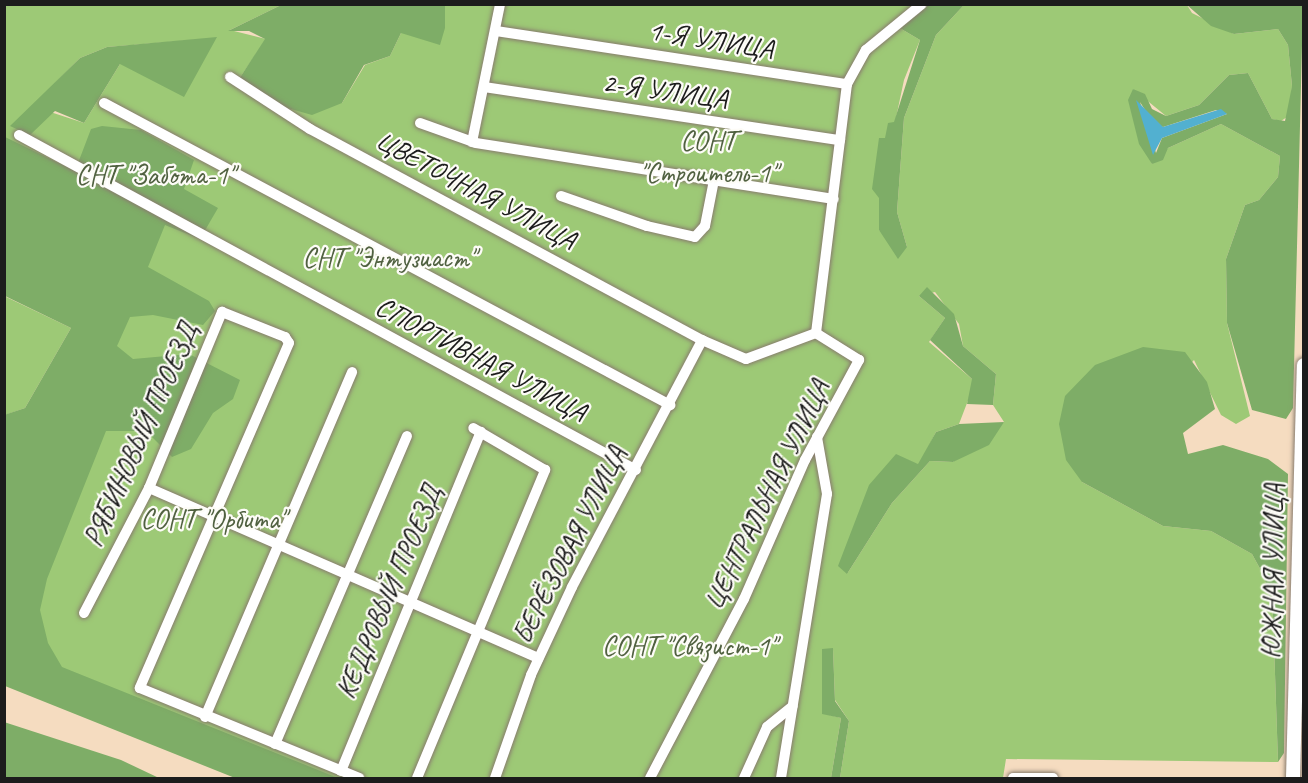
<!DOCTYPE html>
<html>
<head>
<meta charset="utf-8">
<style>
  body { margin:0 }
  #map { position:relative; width:1308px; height:783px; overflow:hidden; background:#f5dcc0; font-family:Caveat,sans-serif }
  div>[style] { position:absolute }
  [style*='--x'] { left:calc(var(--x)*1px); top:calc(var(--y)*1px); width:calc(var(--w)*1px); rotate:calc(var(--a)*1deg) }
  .green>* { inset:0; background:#9dc976 }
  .forest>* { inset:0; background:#7ead67 }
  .water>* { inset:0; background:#52b0d0 }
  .roads { filter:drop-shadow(0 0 2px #887c6e) drop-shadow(0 0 2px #887c6e) }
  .minor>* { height:10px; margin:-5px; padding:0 5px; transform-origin:5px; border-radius:5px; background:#fff }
  .major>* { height:14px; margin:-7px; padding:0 7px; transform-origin:7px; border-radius:7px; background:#fff }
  span { translate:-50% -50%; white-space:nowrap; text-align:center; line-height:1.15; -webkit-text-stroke:4.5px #fdfcf7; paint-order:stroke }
  .street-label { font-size:28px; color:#1c1c1c }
  .park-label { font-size:28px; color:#506140 }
  .frame { position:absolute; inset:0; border:6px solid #1c1c1c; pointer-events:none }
</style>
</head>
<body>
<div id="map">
  <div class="green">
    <div style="clip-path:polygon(evenodd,5px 5px,281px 5px,230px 30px,266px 39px,239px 79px,342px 103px,365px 65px,390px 56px,401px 33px,445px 28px,445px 5px,928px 5px,898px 27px,920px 40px,904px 80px,879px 198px,879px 230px,907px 247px,897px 212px,904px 118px,936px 35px,964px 5px,1187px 5px,1192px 13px,1234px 34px,1278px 29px,1288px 45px,1292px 86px,1290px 115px,1281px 121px,1272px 119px,1248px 73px,1229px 75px,1199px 105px,1166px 116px,1133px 89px,1152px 164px,1168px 148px,1221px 124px,1280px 156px,1278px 177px,1259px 200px,1245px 205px,1226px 259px,1227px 323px,1250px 416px,1236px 424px,1221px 415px,1194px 360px,1082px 482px,1163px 526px,1211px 531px,1252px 554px,1264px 576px,1273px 615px,1278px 762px,1006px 759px,1003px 778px,840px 778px,849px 721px,835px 700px,833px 649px,822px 649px,822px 713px,841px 718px,831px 778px,337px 778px,5px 650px,4px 505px,87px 316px,5px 271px,5px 5px,216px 38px,120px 64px,84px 123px,32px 106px,80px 58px,107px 47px,216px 38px,5px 5px,935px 292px,959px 324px,963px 346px,996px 374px,993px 405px,1004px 422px,953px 462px,930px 461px,892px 503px,847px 574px,896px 455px,919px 465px,936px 432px,959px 424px,972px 390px,972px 379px,929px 342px,945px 318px,919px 296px,935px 292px)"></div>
    <div style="clip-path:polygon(4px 296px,71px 328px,25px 408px,5px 415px)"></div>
  </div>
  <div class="forest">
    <div style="clip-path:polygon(281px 5px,445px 5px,445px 28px,440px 45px,401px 33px,390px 56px,364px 65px,342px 103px,312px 115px,280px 106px,239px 79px,265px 39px,249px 31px,228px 31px)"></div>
    <div style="clip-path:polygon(928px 5px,964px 5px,936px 35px,904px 118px,897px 212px,907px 247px,898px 259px,879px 230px,879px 198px,872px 189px,879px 138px,885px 138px,888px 123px,894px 122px,920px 40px,898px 27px)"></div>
    <div style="clip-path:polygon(evenodd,1187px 5px,1303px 5px,1293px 408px,1286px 419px,1252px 410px,1227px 323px,1226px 259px,1245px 205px,1259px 200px,1278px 177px,1280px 156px,1221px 124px,1168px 148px,1163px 160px,1152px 164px,1139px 144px,1128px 100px,1133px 89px,1145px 94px,1152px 109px,1166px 116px,1199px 105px,1229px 75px,1248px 73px,1272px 119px,1285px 121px,1292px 86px,1288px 45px,1278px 29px,1234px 34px,1211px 26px,1187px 5px,1140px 102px,1154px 124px,1163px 127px,1216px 110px,1227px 114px,1162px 138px,1156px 153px,1140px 102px)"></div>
    <div style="clip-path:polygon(217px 37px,184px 97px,120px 64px,84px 123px,55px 111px,30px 135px,10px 126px,80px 58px,107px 47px)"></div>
    <div style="clip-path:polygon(102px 126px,141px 130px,194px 160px,184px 189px,218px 208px,200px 239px,165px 225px,148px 267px,209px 301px,215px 311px,203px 325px,153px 315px,130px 317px,117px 346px,133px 359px,189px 354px,240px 380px,233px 399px,213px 413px,191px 449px,172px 457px,146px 431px,106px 431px,47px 579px,40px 610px,48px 643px,62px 667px,338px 778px,235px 778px,5px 686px,4px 415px,25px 408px,71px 328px,5px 296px,5px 137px,75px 171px,91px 129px)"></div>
    <div style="clip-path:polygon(927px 287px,954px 314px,963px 346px,996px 374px,993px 405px,967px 404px,972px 379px,930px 340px,945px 318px,919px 296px)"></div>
    <div style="clip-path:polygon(1143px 347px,1185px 352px,1207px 382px,1215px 409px,1183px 433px,1188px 454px,1223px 445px,1268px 459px,1288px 474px,1284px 753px,1278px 762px,1273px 615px,1264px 576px,1252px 554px,1211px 531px,1163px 526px,1082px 482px,1066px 460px,1059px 424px,1065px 396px,1095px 365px)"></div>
    <div style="clip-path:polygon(1004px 422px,989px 445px,953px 462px,930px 461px,892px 503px,847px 574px,838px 566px,869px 485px,896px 454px,918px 464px,936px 432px,959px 424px)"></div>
    <div style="clip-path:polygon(833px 648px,835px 701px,849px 721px,840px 778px,831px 778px,841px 718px,822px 714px,822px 649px)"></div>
    <div style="clip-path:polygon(4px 722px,121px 760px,159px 778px,5px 778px)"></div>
  </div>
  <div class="water">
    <div style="clip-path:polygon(1136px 100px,1163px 127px,1221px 109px,1227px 114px,1162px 138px,1153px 155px)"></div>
  </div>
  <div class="roads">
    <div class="minor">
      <div style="--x:496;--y:31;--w:355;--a:8.6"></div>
      <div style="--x:230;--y:77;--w:95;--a:33"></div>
      <div style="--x:310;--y:129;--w:445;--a:28.3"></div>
      <div style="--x:702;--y:340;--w:48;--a:23.4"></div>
      <div style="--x:746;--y:359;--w:75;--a:-20.4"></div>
      <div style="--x:484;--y:87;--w:360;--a:8.5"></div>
      <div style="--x:104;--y:103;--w:642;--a:28.08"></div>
      <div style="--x:420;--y:123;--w:59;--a:19.7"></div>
      <div style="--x:476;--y:143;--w:362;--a:8.9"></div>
      <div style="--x:19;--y:135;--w:702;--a:28.5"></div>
      <div style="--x:472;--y:142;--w:141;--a:-78.5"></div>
      <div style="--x:561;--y:196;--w:91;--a:19.2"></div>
      <div style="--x:647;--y:226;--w:49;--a:12.9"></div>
      <div style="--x:695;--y:237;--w:15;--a:-48"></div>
      <div style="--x:705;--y:226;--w:47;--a:-78.9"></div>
      <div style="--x:149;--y:488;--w:425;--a:23.6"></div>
      <div style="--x:84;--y:613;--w:141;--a:-62.5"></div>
      <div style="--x:149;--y:488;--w:191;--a:-67.5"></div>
      <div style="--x:222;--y:312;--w:68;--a:21.6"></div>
      <div style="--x:285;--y:337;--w:7;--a:56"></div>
      <div style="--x:289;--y:343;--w:376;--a:113.4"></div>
      <div style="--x:140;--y:688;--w:237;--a:22.3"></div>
      <div style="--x:205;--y:717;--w:375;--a:-66.9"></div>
      <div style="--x:275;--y:744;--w:335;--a:-66.8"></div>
      <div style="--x:341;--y:771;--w:367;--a:-67.6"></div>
      <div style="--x:417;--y:778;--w:334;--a:-67.4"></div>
      <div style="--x:545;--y:470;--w:83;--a:-149.7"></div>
      <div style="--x:495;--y:778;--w:109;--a:-70.7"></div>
      <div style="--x:531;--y:675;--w:97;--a:-65"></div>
      <div style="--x:572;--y:587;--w:279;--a:-62.2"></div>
      <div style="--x:650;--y:778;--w:202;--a:-62.3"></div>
      <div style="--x:744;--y:599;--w:152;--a:-66.3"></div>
      <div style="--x:805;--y:460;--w:114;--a:-61.6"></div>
      <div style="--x:859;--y:360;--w:51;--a:-147.9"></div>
      <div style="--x:816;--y:333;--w:251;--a:-82.9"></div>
      <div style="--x:847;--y:84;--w:39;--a:-61"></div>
      <div style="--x:866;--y:50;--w:72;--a:-39.4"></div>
      <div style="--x:744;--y:778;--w:56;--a:-65.7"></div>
      <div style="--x:767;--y:727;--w:33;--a:-39"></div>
      <div style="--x:781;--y:778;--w:288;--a:-80.8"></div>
      <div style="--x:827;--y:494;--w:58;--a:-100"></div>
      <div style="--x:1013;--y:778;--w:40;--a:0"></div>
    </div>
    <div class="major">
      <div style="--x:1293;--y:778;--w:413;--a:-88.5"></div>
    </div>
  </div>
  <div class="street-label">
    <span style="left:711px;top:40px;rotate:9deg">1-Я УЛИЦА</span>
    <span style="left:665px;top:91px;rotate:8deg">2-Я УЛИЦА</span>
    <span style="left:476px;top:190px;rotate:28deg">ЦВЕТОЧНАЯ УЛИЦА</span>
    <span style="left:481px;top:359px;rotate:28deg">СПОРТИВНАЯ УЛИЦА</span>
    <span style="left:141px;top:435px;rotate:-66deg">РЯБИНОВЫЙ ПРОЕЗД</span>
    <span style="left:767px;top:495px;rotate:-64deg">ЦЕНТРАЛЬНАЯ УЛИЦА</span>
    <span style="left:570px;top:545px;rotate:-63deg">БЕРЁЗОВАЯ УЛИЦА</span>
    <span style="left:1273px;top:571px;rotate:-89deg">ЮЖНАЯ УЛИЦА</span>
    <span style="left:389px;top:592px;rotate:-67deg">КЕДРОВЫЙ ПРОЕЗД</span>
  </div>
  <div class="park-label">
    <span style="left:708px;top:157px">СОНТ<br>"Строитель-1"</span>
    <span style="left:155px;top:175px">СНТ "Забота-1"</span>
    <span style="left:389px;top:258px">СНТ "Энтузиаст"</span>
    <span style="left:213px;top:519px">СОНТ "Орбита"</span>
    <span style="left:689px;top:646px">СОНТ "Связист-1"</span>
  </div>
  <div class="frame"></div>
</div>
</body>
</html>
